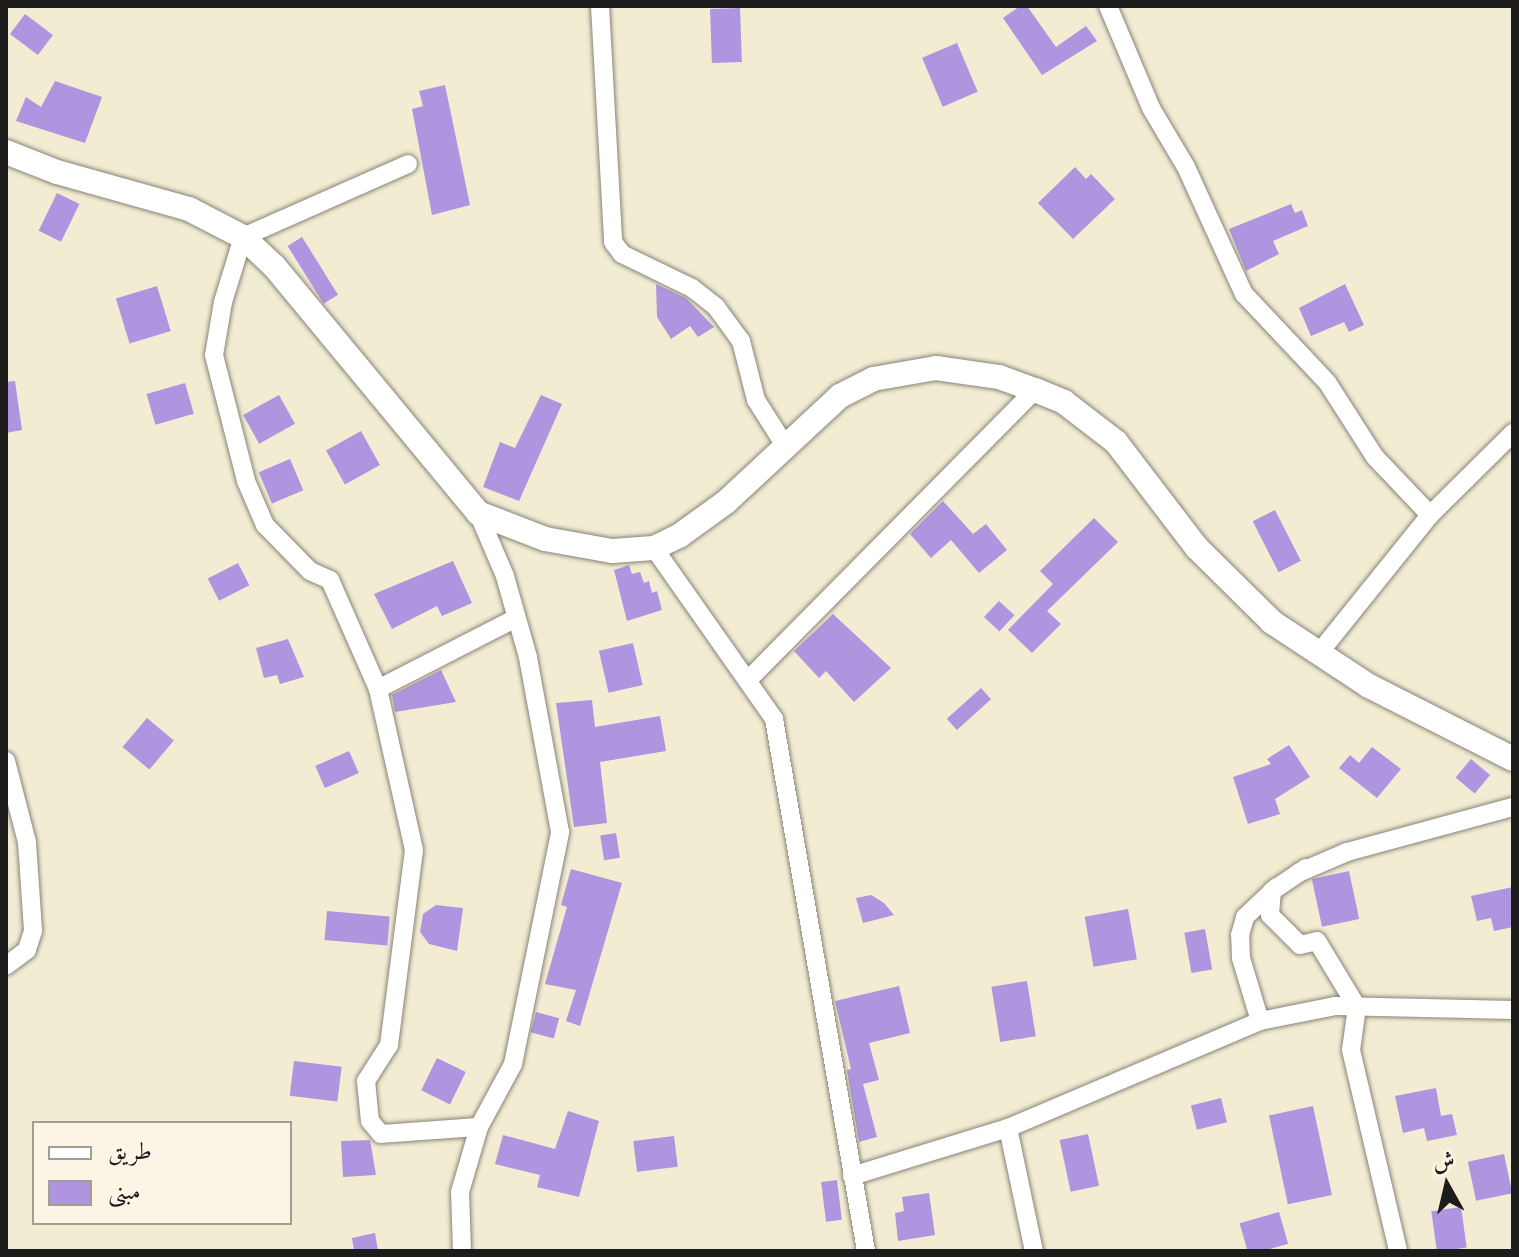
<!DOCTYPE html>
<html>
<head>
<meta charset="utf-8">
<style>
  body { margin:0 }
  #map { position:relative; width:1519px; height:1257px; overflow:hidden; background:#f2ecd3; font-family:"IM FELL Great Primer",Amiri,serif }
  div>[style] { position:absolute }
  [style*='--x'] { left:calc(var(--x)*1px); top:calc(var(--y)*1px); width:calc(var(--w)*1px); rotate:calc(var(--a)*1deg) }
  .building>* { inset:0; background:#af95df; transform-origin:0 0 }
  .roads { filter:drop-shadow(0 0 2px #878478) drop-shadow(0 0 2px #878478) }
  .minor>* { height:18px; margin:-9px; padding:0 9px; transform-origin:9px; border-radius:9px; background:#fff }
  .tertiary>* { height:24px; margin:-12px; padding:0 12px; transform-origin:12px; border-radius:12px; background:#fff }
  span { translate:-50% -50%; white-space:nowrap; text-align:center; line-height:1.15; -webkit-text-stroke:7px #fcf5e5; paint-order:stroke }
  .frame { position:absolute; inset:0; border:8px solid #1c1c1c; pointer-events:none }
  .legend { position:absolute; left:32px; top:1121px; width:260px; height:104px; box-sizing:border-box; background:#fcf5e5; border:2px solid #a29e95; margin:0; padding:10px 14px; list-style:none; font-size:24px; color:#1c1c1c }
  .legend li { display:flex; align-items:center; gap:16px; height:40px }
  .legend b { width:40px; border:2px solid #a29e95 }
  .north { position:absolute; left:1407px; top:1145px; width:80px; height:80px; -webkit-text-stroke:6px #fcf5e5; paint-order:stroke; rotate:352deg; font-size:22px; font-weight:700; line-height:32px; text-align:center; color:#1c1c1c }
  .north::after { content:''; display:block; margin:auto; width:28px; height:36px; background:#1c1c1c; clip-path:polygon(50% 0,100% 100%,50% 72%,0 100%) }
</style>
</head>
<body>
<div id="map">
  <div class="building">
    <div style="clip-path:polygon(1020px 6px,1027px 6px,1056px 47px,1086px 26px,1097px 41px,1042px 75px,1003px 18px)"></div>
    <div style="left:740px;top:8px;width:54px;height:30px;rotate:88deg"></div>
    <div style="left:25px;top:14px;width:35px;height:25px;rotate:37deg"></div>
    <div style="left:957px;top:43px;width:53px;height:38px;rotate:67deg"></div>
    <div style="clip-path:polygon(55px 81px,102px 97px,85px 143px,16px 121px,26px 97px,41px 107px)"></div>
    <div style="clip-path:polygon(445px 85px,470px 205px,432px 215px,412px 109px,423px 106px,419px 91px)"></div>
    <div style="clip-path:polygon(1075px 167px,1086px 179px,1091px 174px,1115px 199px,1073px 239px,1038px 203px)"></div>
    <div style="left:57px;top:193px;width:25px;height:42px;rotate:26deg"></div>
    <div style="clip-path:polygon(1291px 204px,1295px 213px,1302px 210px,1308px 226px,1273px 241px,1279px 254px,1246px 271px,1229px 229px)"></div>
    <div style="left:302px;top:237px;width:68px;height:17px;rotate:58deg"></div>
    <div style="clip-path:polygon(656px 284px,686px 298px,714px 327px,698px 337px,690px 326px,671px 339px,657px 317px)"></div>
    <div style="clip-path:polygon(1345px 284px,1364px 325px,1349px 332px,1344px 322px,1311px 336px,1299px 308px)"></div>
    <div style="left:157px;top:286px;width:47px;height:43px;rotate:73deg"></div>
    <div style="clip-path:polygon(15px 381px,22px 430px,6px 433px,6px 382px)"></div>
    <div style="left:185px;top:383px;width:32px;height:40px;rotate:74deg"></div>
    <div style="left:279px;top:395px;width:33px;height:41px;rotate:61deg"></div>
    <div style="clip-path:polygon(541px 395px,562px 404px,519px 501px,483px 487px,500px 442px,515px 448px)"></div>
    <div style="left:361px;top:431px;width:39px;height:40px;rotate:61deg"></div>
    <div style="left:290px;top:459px;width:34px;height:34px;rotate:67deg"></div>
    <div style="clip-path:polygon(943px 501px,973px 534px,986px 524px,1007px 550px,979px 573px,951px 540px,931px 558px,910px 534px)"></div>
    <div style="left:1275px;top:510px;width:57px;height:25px;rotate:63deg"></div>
    <div style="clip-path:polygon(1094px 518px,1118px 542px,1047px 611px,1061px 624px,1032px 653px,1008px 630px,1053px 584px,1040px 571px)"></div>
    <div style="clip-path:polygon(453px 561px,472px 603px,442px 616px,437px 606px,392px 629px,374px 594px)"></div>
    <div style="left:238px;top:563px;width:25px;height:34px;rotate:63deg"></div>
    <div style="clip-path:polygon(629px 565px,632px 574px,640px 572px,644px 583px,649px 581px,652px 593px,657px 591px,662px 610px,627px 621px,614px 570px)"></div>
    <div style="left:999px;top:601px;width:21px;height:22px;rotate:43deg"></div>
    <div style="clip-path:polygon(833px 614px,891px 668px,854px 702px,826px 671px,819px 678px,794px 651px)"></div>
    <div style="clip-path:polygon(288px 639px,304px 677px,280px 684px,277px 675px,264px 678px,256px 648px)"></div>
    <div style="left:633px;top:643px;width:43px;height:35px;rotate:77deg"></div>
    <div style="clip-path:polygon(441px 670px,456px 702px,395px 712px,392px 695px)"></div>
    <div style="left:981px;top:688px;width:15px;height:46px;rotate:48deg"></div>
    <div style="clip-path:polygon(592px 700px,595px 727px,660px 716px,666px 751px,600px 762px,607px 823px,574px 827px,556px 703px)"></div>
    <div style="left:147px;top:718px;width:35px;height:38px;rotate:40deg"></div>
    <div style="clip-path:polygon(1289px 745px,1310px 777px,1275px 799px,1280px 814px,1248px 824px,1233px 777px,1271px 764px,1267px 759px)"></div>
    <div style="clip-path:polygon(1372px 747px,1401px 769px,1377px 798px,1339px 768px,1350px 755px,1359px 763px)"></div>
    <div style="left:349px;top:751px;width:24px;height:37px;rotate:66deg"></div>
    <div style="left:1471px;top:759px;width:25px;height:24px;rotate:40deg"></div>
    <div style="left:616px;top:833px;width:25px;height:16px;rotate:81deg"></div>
    <div style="clip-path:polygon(571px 869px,622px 883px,580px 1026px,566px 1021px,576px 990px,545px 984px,567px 907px,561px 905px)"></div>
    <div style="left:1349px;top:871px;width:49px;height:38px;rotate:78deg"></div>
    <div style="clip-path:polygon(1513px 887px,1513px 927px,1494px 931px,1491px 918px,1477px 921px,1471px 896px)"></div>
    <div style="clip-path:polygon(871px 895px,884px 903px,894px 915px,863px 923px,856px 898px)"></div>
    <div style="clip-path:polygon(436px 905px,463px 908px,457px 951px,429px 944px,420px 932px,423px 914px)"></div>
    <div style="left:1128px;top:909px;width:51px;height:44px;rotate:80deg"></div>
    <div style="left:327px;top:911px;width:63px;height:29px;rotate:5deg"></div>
    <div style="left:1205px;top:929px;width:41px;height:21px;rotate:80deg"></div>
    <div style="left:1027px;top:981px;width:56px;height:36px;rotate:81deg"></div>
    <div style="clip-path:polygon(899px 986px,910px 1033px,869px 1043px,879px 1080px,863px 1084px,877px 1137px,859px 1142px,847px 1070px,851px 1069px,835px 1001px)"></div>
    <div style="left:536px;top:1012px;width:24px;height:21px;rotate:15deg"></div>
    <div style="left:437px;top:1058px;width:32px;height:36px;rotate:26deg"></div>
    <div style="left:294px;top:1061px;width:48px;height:35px;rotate:7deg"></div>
    <div style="clip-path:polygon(1436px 1088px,1441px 1116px,1452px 1114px,1457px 1135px,1427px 1141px,1424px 1128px,1403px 1133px,1395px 1096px)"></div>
    <div style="left:1221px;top:1098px;width:25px;height:31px;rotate:76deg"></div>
    <div style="left:1313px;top:1106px;width:91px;height:45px;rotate:78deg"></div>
    <div style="clip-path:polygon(568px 1111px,599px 1121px,579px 1197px,537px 1187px,540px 1175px,495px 1164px,503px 1135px,555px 1149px)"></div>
    <div style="left:1088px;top:1134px;width:53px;height:29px;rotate:78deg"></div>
    <div style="left:674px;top:1136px;width:31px;height:41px;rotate:83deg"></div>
    <div style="clip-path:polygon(370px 1140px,376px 1175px,343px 1177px,341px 1141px)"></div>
    <div style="left:1504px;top:1154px;width:40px;height:37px;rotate:78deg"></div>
    <div style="left:837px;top:1180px;width:40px;height:16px;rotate:83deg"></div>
    <div style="clip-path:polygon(929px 1193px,935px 1235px,898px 1241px,895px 1213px,904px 1211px,902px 1197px)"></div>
    <div style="left:1461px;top:1207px;width:41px;height:30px;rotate:82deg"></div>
    <div style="left:1279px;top:1212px;width:33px;height:41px;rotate:74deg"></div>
    <div style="clip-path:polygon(375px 1233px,378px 1251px,354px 1251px,352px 1238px)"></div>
  </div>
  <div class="roads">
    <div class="minor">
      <div style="--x:600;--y:6;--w:236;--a:86.8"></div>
      <div style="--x:613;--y:242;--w:15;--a:53"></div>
      <div style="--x:622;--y:254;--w:78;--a:25.9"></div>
      <div style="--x:692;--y:288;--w:31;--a:38"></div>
      <div style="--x:716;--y:307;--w:42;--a:53.7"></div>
      <div style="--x:741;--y:341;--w:61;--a:75.7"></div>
      <div style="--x:756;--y:400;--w:52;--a:57.5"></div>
      <div style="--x:1108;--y:6;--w:111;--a:67.1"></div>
      <div style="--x:1151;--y:108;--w:69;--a:59.3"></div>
      <div style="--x:1186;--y:167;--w:140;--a:65.5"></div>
      <div style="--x:1244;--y:294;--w:121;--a:46.7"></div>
      <div style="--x:1327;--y:382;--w:89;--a:57.4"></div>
      <div style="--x:1375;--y:457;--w:80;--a:46.5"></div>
      <div style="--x:408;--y:164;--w:180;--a:156.1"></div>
      <div style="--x:243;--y:237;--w:68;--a:107.1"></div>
      <div style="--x:223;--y:302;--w:54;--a:99.6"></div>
      <div style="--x:214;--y:355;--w:130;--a:75.7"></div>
      <div style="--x:246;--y:481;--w:48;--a:66.6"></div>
      <div style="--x:265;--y:525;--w:64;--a:45.6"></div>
      <div style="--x:310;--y:571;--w:22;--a:24"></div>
      <div style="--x:330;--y:580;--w:119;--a:66.2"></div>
      <div style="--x:378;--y:689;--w:165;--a:77.4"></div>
      <div style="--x:414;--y:850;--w:197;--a:97.3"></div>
      <div style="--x:389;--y:1045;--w:43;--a:122.6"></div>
      <div style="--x:366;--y:1081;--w:40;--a:84.3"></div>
      <div style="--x:370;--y:1121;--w:17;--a:50"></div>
      <div style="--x:381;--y:1134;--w:98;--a:-4.1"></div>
      <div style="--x:654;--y:548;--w:209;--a:54.9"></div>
      <div style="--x:774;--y:719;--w:540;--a:80.19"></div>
      <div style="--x:1319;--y:653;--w:177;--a:-51.2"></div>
      <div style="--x:1430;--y:515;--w:117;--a:-44.7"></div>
      <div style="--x:748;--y:680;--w:408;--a:-45.3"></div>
      <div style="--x:378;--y:689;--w:153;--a:-27.2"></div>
      <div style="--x:6;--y:761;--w:84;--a:75.5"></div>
      <div style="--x:27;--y:842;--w:89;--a:86.1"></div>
      <div style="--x:33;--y:931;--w:20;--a:108"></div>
      <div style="--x:27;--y:950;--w:26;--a:143"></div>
      <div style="--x:1306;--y:868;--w:41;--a:145.9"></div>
      <div style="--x:1272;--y:891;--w:24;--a:95"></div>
      <div style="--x:1270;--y:915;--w:42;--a:45"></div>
      <div style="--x:1300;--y:945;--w:17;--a:-13"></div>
      <div style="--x:1317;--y:941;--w:77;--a:58.8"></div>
      <div style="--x:1357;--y:1007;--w:43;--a:97.9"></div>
      <div style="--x:1351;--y:1050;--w:206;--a:76.8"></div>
      <div style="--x:1298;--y:873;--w:53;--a:-23.2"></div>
      <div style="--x:1347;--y:852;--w:172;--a:-15.2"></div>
      <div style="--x:1260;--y:1021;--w:66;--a:-106.8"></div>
      <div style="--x:1241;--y:958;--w:23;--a:-92"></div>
      <div style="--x:1240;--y:935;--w:19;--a:-74"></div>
      <div style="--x:1245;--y:917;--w:44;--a:-43.2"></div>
      <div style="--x:1008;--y:1128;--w:126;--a:78.1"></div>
      <div style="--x:852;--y:1176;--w:163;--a:-17.1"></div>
      <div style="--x:1008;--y:1128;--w:274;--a:-23"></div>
      <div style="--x:1260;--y:1021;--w:76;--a:-11.3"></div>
      <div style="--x:1335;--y:1006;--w:178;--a:1.3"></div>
      <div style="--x:462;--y:1251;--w:59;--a:-91.9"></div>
      <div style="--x:460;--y:1192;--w:68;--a:-73.7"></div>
      <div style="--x:479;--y:1127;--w:72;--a:-61.6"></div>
      <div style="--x:513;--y:1064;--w:237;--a:-78.5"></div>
      <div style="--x:560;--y:832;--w:178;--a:-100.4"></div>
      <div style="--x:528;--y:657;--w:84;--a:-105.9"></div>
      <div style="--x:505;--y:576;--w:69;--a:-113.2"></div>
    </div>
    <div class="tertiary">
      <div style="--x:6;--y:152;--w:55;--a:21.4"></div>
      <div style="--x:57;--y:172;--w:137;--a:15.7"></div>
      <div style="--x:189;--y:209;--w:61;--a:27.4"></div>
      <div style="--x:243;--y:237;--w:42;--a:43.1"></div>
      <div style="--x:274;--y:266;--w:320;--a:50.4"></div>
      <div style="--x:478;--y:513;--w:72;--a:21.2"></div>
      <div style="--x:545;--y:539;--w:68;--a:10.2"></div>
      <div style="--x:612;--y:551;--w:42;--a:-4.1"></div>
      <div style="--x:654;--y:548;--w:28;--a:-26"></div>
      <div style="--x:679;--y:536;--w:58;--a:-35.9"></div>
      <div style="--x:726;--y:502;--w:156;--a:-42.9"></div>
      <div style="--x:840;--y:396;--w:37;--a:-27"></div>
      <div style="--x:873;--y:379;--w:64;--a:-9.9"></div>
      <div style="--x:936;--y:368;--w:64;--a:8.1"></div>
      <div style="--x:999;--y:377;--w:38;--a:20"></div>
      <div style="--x:1035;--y:390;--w:31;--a:22"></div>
      <div style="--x:1064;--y:402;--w:66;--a:37.6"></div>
      <div style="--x:1116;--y:442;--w:133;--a:52.6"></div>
      <div style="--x:1197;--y:548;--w:105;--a:44.6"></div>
      <div style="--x:1272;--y:622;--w:116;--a:33.4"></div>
      <div style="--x:1369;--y:686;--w:161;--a:26.9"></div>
    </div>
  </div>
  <div class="frame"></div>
  <ul class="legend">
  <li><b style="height:10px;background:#fff"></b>طريق</li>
  <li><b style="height:22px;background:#af95df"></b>مبنى</li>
  </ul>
  <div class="north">ش</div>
</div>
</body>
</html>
